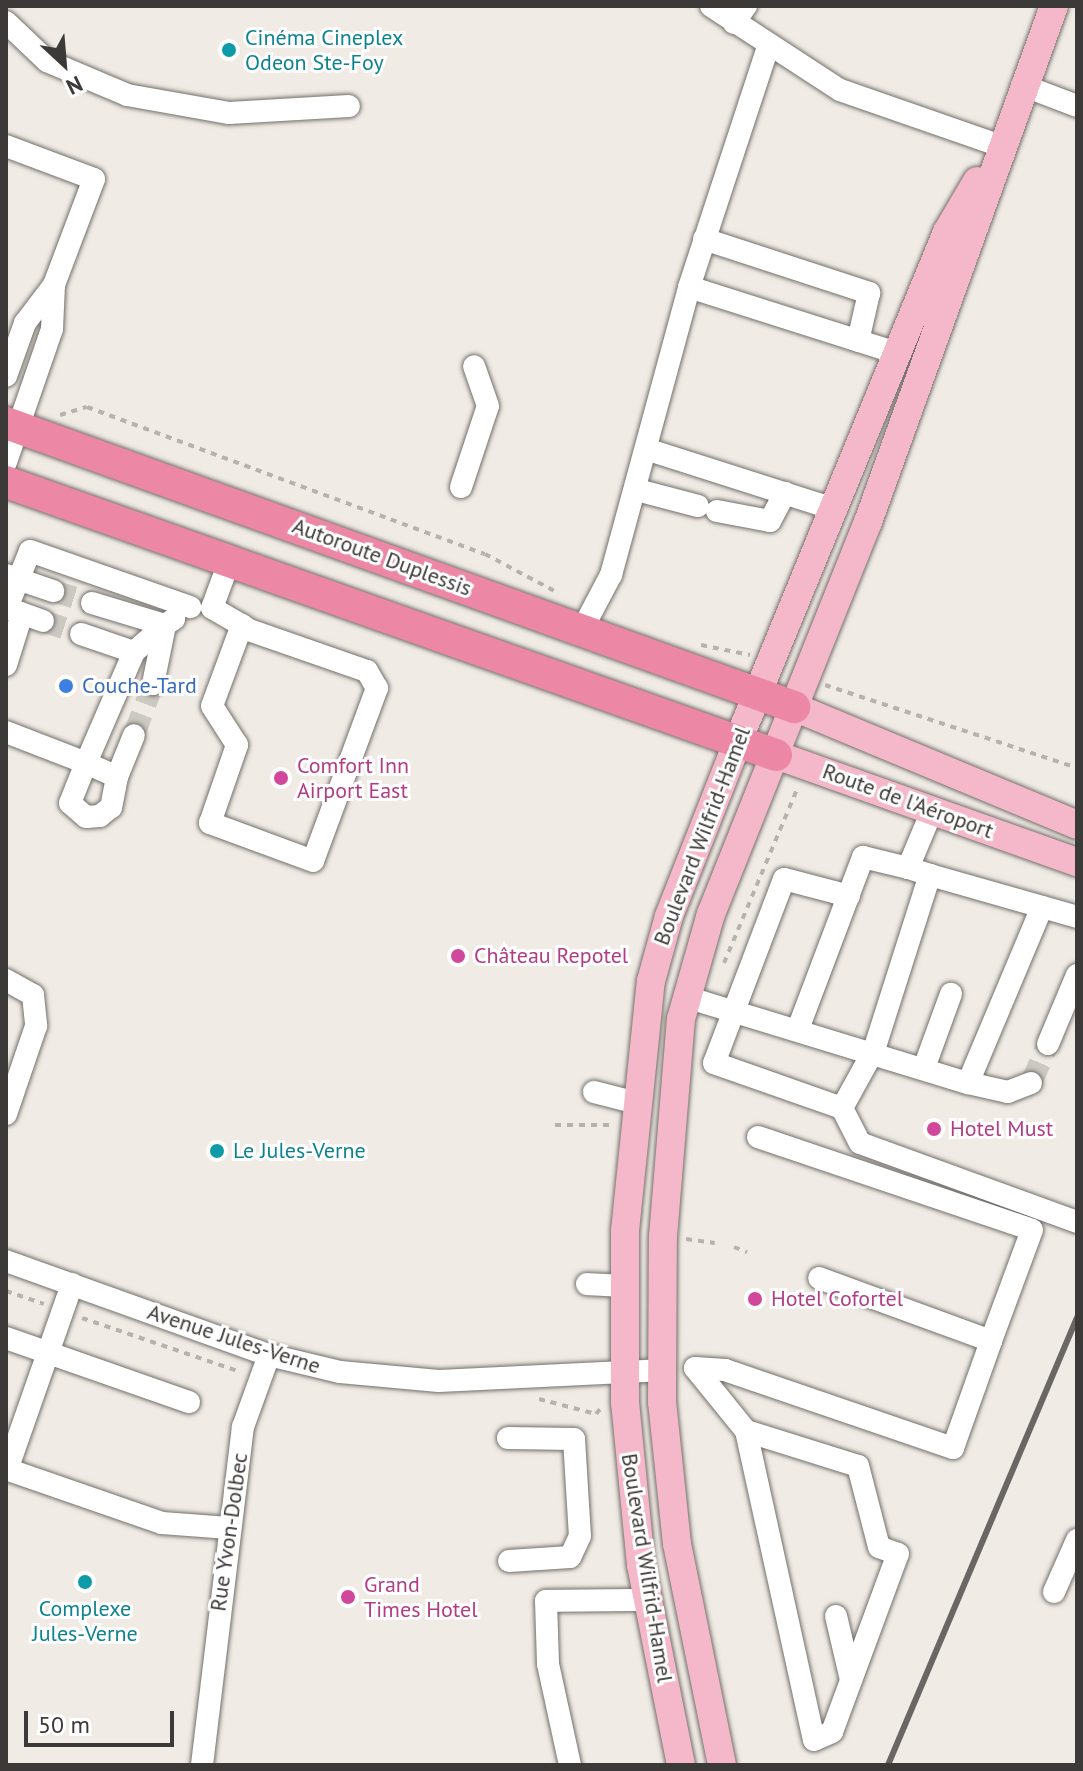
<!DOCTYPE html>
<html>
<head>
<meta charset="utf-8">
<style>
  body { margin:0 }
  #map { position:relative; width:1083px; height:1771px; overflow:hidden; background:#f0ebe5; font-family:"PT Sans",sans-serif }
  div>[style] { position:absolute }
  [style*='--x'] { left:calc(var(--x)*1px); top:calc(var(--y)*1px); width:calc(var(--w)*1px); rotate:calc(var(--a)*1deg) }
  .minor-tunnel>* { height:22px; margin-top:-11px; transform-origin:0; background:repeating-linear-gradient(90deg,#ccc8c2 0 22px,transparent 0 33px) }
  .path>* { height:4px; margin-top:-2px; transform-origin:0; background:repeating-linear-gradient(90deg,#b6b2ad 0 6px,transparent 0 12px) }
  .roads { filter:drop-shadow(0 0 2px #736f6a) drop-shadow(0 0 2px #736f6a) }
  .minor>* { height:22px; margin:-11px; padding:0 11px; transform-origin:11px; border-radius:11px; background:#fff }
  .major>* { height:28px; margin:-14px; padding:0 14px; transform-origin:14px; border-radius:14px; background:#f4b8ca }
  .highway>* { height:32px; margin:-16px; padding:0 16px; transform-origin:16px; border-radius:16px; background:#ec88a6 }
  .rail>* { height:6px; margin:-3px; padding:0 3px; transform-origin:3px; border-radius:3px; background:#696663 }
  .dots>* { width:22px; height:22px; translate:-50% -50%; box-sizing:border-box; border:4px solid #fff; border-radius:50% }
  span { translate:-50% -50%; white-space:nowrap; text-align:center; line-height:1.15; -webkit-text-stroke:6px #fff; paint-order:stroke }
  .culture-label { font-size:22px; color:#0d838f }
  .left { translate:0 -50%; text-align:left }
  .street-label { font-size:22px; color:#3c3a38 }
  .shop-label { font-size:22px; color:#366cbe }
  .hotel-label { font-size:22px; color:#b23c85 }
  .frame { position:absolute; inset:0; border:8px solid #3c3a38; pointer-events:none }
  .north { position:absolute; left:24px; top:24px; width:80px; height:80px; -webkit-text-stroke:6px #fff; paint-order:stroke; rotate:154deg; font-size:22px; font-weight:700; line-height:32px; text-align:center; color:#3c3a38 }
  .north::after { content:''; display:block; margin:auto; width:28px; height:36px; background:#3c3a38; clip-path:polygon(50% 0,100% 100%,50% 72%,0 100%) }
  .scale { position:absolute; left:24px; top:1711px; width:150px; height:36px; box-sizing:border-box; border:4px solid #3c3a38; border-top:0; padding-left:10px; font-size:24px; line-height:28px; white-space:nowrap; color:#3c3a38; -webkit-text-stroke:6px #fff; paint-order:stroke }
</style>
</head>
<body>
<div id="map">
  <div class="minor-tunnel">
    <div style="--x:53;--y:591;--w:41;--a:17.1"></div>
    <div style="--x:43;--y:621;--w:40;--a:18.9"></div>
    <div style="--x:134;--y:735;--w:54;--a:-69.6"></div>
    <div style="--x:1031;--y:1083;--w:43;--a:-66.4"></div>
  </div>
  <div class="path">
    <div style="--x:60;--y:415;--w:28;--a:-17"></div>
    <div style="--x:87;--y:407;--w:424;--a:20.3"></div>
    <div style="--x:485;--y:554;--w:83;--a:28.1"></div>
    <div style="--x:701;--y:645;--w:50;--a:11.5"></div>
    <div style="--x:825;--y:685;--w:265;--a:18.2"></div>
    <div style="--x:724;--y:963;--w:191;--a:-67.2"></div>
    <div style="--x:555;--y:1125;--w:58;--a:0"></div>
    <div style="--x:686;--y:1239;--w:29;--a:8"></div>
    <div style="--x:734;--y:1247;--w:14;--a:21"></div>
    <div style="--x:6;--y:1291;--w:40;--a:18.9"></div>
    <div style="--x:82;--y:1318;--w:168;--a:18.8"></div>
    <div style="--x:539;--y:1399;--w:59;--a:14.7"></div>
    <div style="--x:596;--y:1414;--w:8;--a:-50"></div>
  </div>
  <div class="roads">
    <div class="minor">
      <div style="--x:711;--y:6;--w:154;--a:33.1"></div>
      <div style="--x:840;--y:90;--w:167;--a:19.2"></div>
      <div style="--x:6;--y:22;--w:57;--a:43.6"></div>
      <div style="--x:47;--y:61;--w:87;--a:23"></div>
      <div style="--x:127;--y:95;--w:104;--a:10"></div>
      <div style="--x:229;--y:113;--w:120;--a:-3.3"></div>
      <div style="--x:734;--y:23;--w:21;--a:-55"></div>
      <div style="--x:768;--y:47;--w:253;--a:108.2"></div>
      <div style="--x:689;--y:287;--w:218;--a:17.6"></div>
      <div style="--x:1022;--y:85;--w:59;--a:20.9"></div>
      <div style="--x:6;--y:146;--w:94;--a:20.6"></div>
      <div style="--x:94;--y:179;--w:113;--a:110.7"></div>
      <div style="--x:54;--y:285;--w:48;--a:127.3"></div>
      <div style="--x:25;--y:323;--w:56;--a:109.7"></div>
      <div style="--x:704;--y:239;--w:174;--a:18.1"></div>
      <div style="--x:869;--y:293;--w:49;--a:102.9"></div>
      <div style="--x:649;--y:450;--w:194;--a:17.7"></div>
      <div style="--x:6;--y:462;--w:141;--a:-70.9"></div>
      <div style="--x:52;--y:329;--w:44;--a:-87.4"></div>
      <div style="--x:461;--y:487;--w:85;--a:-71.6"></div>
      <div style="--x:488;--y:406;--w:42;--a:-109.3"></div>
      <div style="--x:637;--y:490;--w:63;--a:14.7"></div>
      <div style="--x:717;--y:511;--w:54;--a:10.7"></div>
      <div style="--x:770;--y:521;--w:32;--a:-62"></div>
      <div style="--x:229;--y:562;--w:49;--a:110.3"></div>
      <div style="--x:212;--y:608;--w:34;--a:30"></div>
      <div style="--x:242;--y:625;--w:9;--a:36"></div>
      <div style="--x:249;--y:630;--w:125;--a:19.2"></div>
      <div style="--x:367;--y:671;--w:20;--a:60"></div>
      <div style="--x:377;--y:688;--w:184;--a:110.3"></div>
      <div style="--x:313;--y:861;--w:110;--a:-159.7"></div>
      <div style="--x:210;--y:823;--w:83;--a:-70.9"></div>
      <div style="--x:237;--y:745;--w:46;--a:-122.7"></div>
      <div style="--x:212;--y:706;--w:86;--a:-69.7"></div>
      <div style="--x:6;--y:575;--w:50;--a:18.8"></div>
      <div style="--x:92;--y:603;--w:76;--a:16.8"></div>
      <div style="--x:165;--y:625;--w:11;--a:-34"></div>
      <div style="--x:43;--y:621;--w:38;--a:-160"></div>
      <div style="--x:7;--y:608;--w:61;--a:-68"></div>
      <div style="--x:30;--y:551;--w:170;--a:19.3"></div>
      <div style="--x:583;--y:628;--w:60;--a:-62.2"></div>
      <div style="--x:611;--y:575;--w:298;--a:-74.8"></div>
      <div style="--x:81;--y:634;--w:56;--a:18.8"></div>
      <div style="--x:6;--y:665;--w:53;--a:-72.6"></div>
      <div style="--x:153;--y:684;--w:60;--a:-78.5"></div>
      <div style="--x:6;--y:732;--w:86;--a:21.2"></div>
      <div style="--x:86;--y:763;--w:34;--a:24"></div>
      <div style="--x:117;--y:777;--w:31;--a:101"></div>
      <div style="--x:111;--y:807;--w:14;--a:141"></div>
      <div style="--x:100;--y:816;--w:14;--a:176"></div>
      <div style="--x:86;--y:817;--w:21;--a:-139"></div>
      <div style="--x:70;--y:803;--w:43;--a:-68.2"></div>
      <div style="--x:86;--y:763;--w:121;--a:-66.6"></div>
      <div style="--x:134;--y:652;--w:41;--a:-41.1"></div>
      <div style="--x:117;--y:777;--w:45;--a:-68"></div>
      <div style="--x:930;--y:875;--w:153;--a:15.9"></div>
      <div style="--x:849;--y:896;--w:67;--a:-165.3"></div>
      <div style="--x:784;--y:879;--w:197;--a:110.8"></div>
      <div style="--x:714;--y:1063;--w:136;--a:19.4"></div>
      <div style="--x:842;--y:1108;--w:39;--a:63"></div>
      <div style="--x:860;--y:1143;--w:231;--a:20"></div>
      <div style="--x:6;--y:980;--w:31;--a:29"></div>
      <div style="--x:33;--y:995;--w:31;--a:84"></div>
      <div style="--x:36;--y:1026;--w:93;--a:108.8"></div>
      <div style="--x:686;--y:997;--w:295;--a:17"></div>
      <div style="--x:798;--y:1029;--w:184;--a:-69.3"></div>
      <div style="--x:863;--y:857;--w:46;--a:13.7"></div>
      <div style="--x:1048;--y:1044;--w:75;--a:-67.2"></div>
      <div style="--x:924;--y:1068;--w:79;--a:-70"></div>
      <div style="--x:1031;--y:1083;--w:25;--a:159"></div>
      <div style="--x:1008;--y:1092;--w:41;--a:-167.3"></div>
      <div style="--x:968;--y:1083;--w:191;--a:-67.2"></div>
      <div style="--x:594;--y:1092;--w:44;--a:14.3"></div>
      <div style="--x:842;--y:1108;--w:66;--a:-61.1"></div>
      <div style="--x:874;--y:1050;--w:184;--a:-72.3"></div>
      <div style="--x:930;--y:875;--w:23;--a:-162"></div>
      <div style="--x:908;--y:868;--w:62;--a:-67.2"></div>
      <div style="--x:758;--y:1137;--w:289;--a:18.7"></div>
      <div style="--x:1032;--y:1230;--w:118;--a:110.3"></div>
      <div style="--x:991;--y:1341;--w:183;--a:-159.9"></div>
      <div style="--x:6;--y:1261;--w:279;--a:19.7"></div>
      <div style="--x:269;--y:1355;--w:73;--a:13.5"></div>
      <div style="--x:340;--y:1372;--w:99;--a:5.2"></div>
      <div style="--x:439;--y:1381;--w:221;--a:-2.8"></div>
      <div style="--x:587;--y:1284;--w:36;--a:3"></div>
      <div style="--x:6;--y:1338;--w:194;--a:19.3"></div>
      <div style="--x:695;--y:1368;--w:81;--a:51"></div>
      <div style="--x:746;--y:1431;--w:316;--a:77.6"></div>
      <div style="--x:814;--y:1740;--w:20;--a:-24"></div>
      <div style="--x:832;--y:1732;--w:190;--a:-69.7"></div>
      <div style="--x:898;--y:1554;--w:20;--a:-160"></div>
      <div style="--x:879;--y:1547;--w:84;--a:-104.5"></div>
      <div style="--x:858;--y:1466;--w:117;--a:-162.6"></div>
      <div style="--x:695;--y:1368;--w:30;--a:4"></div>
      <div style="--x:725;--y:1370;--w:241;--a:18.9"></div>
      <div style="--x:953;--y:1448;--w:114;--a:-70.4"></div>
      <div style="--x:508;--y:1438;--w:66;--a:0.9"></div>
      <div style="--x:574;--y:1439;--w:97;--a:86.5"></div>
      <div style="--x:580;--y:1536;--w:23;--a:115"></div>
      <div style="--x:570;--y:1557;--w:61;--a:176.2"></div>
      <div style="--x:6;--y:1469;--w:165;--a:19.1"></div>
      <div style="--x:162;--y:1523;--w:67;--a:4.3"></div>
      <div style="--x:7;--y:1470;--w:197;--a:-70.7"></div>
      <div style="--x:1054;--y:1592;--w:57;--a:-66.1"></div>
      <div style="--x:836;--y:1616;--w:66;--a:76.8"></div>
      <div style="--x:202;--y:1765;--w:340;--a:-83.1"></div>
      <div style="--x:243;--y:1427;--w:77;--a:-70.1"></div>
      <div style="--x:570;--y:1765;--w:103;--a:-102.3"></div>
      <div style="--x:548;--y:1664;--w:63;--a:-91.8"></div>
      <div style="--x:546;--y:1601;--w:101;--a:-0.6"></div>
    </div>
    <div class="major">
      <div style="--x:794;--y:707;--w:307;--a:22.6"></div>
      <div style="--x:776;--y:755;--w:319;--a:19.6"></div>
      <div style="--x:681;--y:1765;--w:204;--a:-101.3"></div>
      <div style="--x:641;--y:1565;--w:163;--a:-95.6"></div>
      <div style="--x:625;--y:1403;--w:172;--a:-90"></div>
      <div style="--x:625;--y:1231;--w:251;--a:-84.1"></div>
      <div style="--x:651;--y:981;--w:67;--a:-74.5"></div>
      <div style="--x:669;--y:916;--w:188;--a:-68.5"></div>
      <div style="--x:738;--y:741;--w:550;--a:-67.68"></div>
      <div style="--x:947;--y:232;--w:59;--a:-59.5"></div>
      <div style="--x:722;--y:1765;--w:226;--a:-101.5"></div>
      <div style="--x:677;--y:1544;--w:143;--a:-96"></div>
      <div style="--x:662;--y:1402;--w:165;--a:-89.7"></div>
      <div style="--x:663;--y:1237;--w:219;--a:-85.3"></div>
      <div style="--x:681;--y:1019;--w:109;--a:-74.1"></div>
      <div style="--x:711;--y:914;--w:422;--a:-68.2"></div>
      <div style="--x:868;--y:522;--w:548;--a:-70.18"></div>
    </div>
    <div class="highway">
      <div style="--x:6;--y:423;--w:838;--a:19.82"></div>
      <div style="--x:6;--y:482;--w:817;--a:19.52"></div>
    </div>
  </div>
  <div class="rail">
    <div style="--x:888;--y:1765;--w:485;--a:-67.1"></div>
  </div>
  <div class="dots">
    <div style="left:229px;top:50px;background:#0f9aa8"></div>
    <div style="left:66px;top:686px;background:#3f7fe0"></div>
    <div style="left:281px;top:778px;background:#d1479c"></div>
    <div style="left:458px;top:956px;background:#d1479c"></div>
    <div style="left:934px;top:1129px;background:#d1479c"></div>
    <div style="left:217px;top:1151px;background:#0f9aa8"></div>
    <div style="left:755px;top:1299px;background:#d1479c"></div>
    <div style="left:85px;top:1582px;background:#0f9aa8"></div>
    <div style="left:348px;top:1597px;background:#d1479c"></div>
  </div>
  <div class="culture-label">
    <span class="left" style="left:245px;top:50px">Cinéma Cineplex<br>Odeon Ste-Foy</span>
    <span class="left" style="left:233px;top:1151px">Le Jules-Verne</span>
    <span style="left:85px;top:1621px">Complexe<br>Jules-Verne</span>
  </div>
  <div class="street-label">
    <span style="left:382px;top:557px;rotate:20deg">Autoroute Duplessis</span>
    <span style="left:908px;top:801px;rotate:20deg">Route de l'Aéroport</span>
    <span style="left:702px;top:836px;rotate:-69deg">Boulevard Wilfrid-Hamel</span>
    <span style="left:234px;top:1339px;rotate:18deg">Avenue Jules-Verne</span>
    <span style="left:229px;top:1532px;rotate:-82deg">Rue Yvon-Dolbec</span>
    <span style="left:647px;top:1568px;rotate:81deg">Boulevard Wilfrid-Hamel</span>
  </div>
  <div class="shop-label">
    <span class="left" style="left:82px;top:686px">Couche-Tard</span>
  </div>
  <div class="hotel-label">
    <span class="left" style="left:297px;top:778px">Comfort Inn<br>Airport East</span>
    <span class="left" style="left:474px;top:956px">Château Repotel</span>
    <span class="left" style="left:950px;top:1129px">Hotel Must</span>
    <span class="left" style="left:771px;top:1299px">Hotel Cofortel</span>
    <span class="left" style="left:364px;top:1597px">Grand<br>Times Hotel</span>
  </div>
  <div class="frame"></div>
  <div class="north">N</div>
  <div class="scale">50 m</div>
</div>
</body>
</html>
